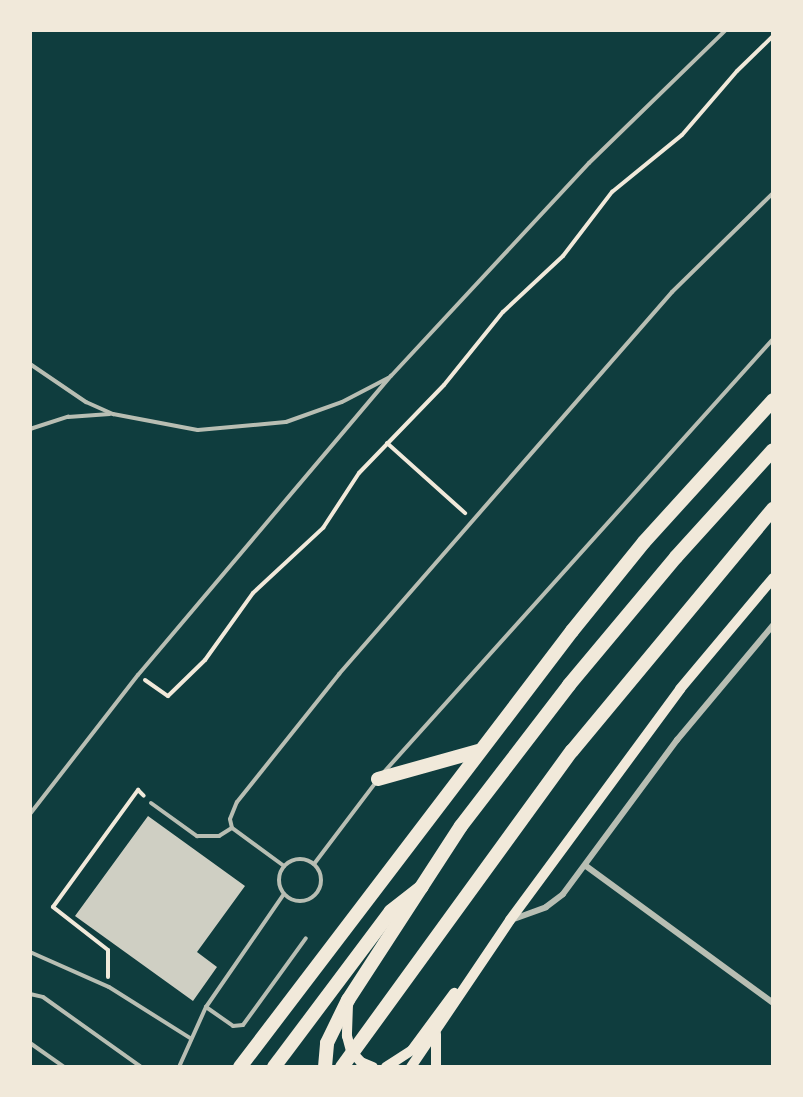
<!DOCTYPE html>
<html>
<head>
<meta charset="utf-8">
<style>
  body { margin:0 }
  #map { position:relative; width:803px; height:1097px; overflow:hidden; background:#0f3d3e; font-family:Lato,sans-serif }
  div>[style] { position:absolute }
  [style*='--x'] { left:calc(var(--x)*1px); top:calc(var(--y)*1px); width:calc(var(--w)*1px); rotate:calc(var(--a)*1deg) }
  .building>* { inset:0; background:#cfcfc3 }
  .path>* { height:4px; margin:-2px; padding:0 2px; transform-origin:2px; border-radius:2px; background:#f1e9da }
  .service>* { height:4px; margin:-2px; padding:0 2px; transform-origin:2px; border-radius:2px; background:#b8beb3 }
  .service>.ring { margin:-2px; padding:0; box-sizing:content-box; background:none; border:4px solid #b8beb3; border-radius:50% }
  .minor>* { height:6px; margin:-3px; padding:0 3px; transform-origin:3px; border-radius:3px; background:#b8beb3 }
  .secondary>* { height:10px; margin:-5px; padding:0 5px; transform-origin:5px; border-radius:5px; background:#f1e9da }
  .trunk>* { height:14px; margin:-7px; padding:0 7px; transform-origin:7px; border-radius:7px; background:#f1e9da }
  span { translate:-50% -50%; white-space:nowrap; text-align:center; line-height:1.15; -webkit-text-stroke:6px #f1e9da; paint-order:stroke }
  .frame { position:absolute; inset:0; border:32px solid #f1e9da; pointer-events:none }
</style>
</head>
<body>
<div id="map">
  <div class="building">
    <div style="clip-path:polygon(148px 816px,245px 886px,197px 952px,217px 967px,193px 1001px,75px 916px)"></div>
  </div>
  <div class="path">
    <div style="--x:387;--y:443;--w:105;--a:41.9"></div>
    <div style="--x:145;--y:680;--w:28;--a:35"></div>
    <div style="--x:168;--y:696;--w:52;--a:-44.2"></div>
    <div style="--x:205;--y:660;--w:82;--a:-54.4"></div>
    <div style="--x:253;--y:593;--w:96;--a:-42.9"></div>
    <div style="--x:323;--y:528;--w:66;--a:-56.8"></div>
    <div style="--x:359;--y:473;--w:122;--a:-46"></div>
    <div style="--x:444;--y:385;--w:94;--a:-51.1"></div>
    <div style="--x:503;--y:312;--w:82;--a:-43"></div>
    <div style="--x:563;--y:256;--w:81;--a:-52.6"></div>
    <div style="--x:612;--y:192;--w:90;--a:-39.2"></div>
    <div style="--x:682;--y:135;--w:84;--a:-49.3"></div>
    <div style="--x:737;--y:71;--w:50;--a:-44.2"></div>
    <div style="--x:108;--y:977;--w:27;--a:-90"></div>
    <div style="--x:108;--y:950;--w:70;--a:-142"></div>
    <div style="--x:53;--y:907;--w:145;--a:-54"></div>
    <div style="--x:138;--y:790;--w:8;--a:45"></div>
  </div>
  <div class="service">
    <div style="--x:30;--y:364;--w:68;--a:34.2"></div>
    <div style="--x:86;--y:402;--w:30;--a:24"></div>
    <div style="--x:113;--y:414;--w:86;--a:10.7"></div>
    <div style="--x:198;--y:430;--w:88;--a:-5.2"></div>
    <div style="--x:286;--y:422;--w:59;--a:-19.7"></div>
    <div style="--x:342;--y:402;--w:52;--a:-27.6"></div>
    <div style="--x:30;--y:429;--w:40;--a:-18"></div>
    <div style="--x:68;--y:417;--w:42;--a:-4.1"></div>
    <div style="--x:384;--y:772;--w:582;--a:-48.06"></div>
    <div style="--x:151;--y:803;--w:57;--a:35.7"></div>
    <div style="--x:197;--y:836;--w:22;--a:0"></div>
    <div style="--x:219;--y:836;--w:15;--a:-32"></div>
    <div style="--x:30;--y:814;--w:176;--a:-52.2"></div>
    <div style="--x:138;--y:675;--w:392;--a:-49.8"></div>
    <div style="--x:391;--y:376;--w:291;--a:-47.1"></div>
    <div style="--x:589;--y:163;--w:191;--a:-44.2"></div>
    <div class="ring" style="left:279px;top:859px;width:38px;height:38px"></div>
    <div style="--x:314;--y:864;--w:103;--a:-52.9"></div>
    <div style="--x:284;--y:866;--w:64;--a:-143.8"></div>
    <div style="--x:232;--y:828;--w:9;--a:-103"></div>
    <div style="--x:230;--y:819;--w:18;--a:-68"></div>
    <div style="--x:237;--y:802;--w:164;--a:-51.4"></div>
    <div style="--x:339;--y:674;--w:507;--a:-48.92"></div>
    <div style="--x:672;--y:292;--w:141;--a:-44.4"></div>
    <div style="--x:30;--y:952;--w:86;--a:23.9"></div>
    <div style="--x:109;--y:987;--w:96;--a:32.2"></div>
    <div style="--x:30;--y:994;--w:13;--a:13"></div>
    <div style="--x:43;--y:997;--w:120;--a:35.5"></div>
    <div style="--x:206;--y:1007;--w:33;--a:35"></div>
    <div style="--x:233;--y:1026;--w:10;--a:-6"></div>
    <div style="--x:243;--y:1025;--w:107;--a:-54.1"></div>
    <div style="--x:30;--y:1043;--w:42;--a:35.2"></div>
    <div style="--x:179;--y:1067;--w:66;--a:-65.8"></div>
    <div style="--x:206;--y:1007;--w:137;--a:-55.4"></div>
  </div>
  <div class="minor">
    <div style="--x:586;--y:866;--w:232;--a:36.2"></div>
    <div style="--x:511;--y:920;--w:37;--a:-20"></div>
    <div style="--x:546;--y:907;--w:21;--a:-37"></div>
    <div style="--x:563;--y:894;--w:192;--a:-53.5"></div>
    <div style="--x:677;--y:740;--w:150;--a:-50.1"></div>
  </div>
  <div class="secondary">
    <div style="--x:348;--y:1004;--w:32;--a:92"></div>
    <div style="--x:347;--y:1036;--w:16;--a:75"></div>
    <div style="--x:351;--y:1051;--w:15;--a:48"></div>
    <div style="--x:361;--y:1062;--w:13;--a:23"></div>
    <div style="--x:436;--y:1034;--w:33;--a:90"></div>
    <div style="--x:386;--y:1067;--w:31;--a:-33"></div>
    <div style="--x:412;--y:1050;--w:71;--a:-53.6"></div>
    <div style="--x:411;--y:1067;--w:177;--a:-56"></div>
    <div style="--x:510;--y:920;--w:287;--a:-53.6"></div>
    <div style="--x:680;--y:689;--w:145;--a:-50"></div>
  </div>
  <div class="trunk">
    <div style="--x:378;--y:779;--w:104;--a:-15.6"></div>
    <div style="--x:240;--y:1067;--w:548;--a:-52.71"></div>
    <div style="--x:572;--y:631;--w:114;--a:-51"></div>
    <div style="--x:644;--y:542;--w:192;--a:-47.7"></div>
    <div style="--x:274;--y:1067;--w:195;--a:-53.1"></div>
    <div style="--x:391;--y:911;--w:39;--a:-38"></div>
    <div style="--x:325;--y:1067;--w:24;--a:-85"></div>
    <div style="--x:327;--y:1043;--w:48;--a:-64"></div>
    <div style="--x:348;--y:1000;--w:207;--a:-57"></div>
    <div style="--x:461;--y:826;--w:178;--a:-52.5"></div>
    <div style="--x:569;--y:685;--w:167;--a:-50.1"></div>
    <div style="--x:676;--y:557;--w:144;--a:-47.8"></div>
    <div style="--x:342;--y:1067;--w:391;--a:-54"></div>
    <div style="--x:572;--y:751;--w:315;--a:-50.3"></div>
  </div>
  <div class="frame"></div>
</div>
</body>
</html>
